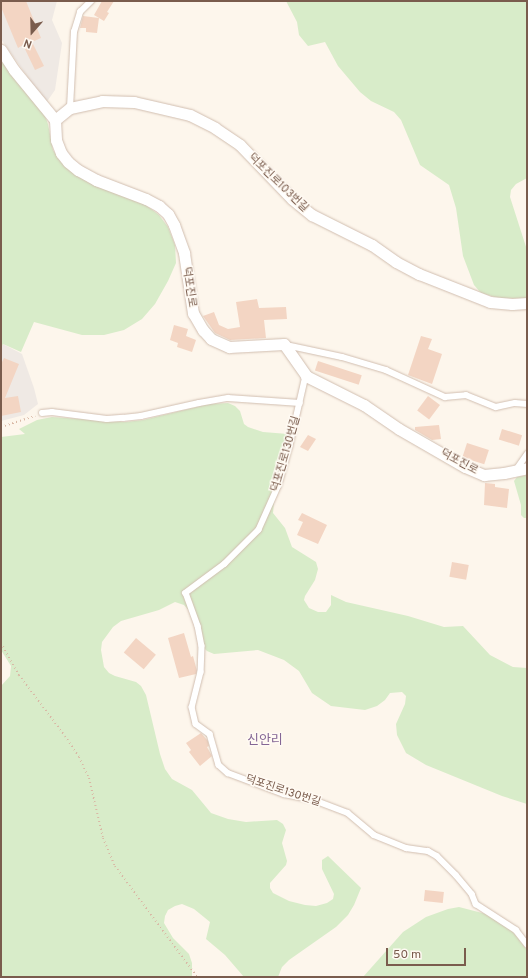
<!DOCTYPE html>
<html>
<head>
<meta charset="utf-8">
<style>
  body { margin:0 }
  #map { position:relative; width:528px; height:978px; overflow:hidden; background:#fdf6ec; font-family:Overpass,"Noto Sans KR",sans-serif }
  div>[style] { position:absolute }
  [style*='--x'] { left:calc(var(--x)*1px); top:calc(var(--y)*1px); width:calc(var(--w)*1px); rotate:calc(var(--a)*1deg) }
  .industrial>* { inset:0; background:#efe9e4 }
  .green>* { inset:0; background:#d8ecc9 }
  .building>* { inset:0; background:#f3d5c3; transform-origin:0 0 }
  .path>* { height:2px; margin-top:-1px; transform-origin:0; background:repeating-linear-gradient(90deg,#d9b8a5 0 1px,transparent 0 4px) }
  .roads { filter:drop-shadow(0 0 1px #d1beb0) drop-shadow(0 0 1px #d1beb0) }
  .service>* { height:5.5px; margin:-2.75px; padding:0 2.75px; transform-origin:2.75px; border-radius:2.75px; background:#fff }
  .minor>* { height:11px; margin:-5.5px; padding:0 5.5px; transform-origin:5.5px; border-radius:5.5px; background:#fff }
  span { translate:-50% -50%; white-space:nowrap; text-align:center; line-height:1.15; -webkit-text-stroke:3px #fffaf3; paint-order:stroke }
  .street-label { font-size:11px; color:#7a5c4d }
  .quarter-label { font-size:13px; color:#846695 }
  .frame { position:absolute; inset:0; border:2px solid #7a5c4d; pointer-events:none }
  .north { position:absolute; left:12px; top:12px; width:40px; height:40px; -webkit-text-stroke:3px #fffaf3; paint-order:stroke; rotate:200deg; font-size:11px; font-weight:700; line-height:16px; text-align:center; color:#7a5c4d }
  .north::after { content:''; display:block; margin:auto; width:14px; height:18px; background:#7a5c4d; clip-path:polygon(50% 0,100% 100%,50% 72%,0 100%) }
  .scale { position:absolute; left:386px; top:948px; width:80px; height:18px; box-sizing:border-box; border:2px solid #7a5c4d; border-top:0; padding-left:5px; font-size:12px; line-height:14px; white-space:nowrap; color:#7a5c4d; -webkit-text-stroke:3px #fffaf3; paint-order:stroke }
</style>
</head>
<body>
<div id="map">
  <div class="industrial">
    <div style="clip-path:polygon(1px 1px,57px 1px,52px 20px,62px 43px,55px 90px,46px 103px,1px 39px)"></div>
    <div style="clip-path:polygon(3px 344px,22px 354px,34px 388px,38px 404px,24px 415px,1px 421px,1px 349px)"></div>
  </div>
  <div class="green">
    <div style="clip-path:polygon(286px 1px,527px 1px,527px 178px,516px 184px,511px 190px,510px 197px,527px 250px,527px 299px,498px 298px,481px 293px,474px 285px,463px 256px,456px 208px,449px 185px,420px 165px,401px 120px,394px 112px,371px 101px,360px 92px,338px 66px,325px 42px,308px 46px,299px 35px,297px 22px)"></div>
    <div style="clip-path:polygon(1px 60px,45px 116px,48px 124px,53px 150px,61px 162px,119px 194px,146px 205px,159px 215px,168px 227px,175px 245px,176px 263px,168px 281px,155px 304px,142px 319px,124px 330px,104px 335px,82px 335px,34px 322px,21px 352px,3px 344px,1px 349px)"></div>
    <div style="clip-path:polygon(228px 403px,235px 406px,240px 411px,244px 424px,248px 427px,263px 432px,288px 434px,293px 438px,274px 503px,273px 513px,285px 528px,292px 547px,316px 562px,318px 569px,315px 580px,305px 596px,304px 600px,309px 608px,318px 612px,326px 612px,331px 605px,331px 595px,346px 602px,408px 616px,444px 627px,463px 626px,490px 655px,513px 667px,527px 668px,527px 804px,502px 796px,426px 765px,406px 753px,397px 735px,396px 724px,405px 704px,406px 696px,402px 692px,390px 693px,385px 700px,377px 706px,365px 710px,331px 706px,312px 693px,299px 671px,284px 660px,258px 650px,214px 654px,207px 651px,202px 646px,191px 613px,184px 605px,175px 602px,159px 610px,121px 621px,113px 627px,102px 642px,101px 650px,104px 667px,109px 673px,115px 676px,136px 682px,141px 686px,146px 695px,160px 754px,165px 769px,172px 779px,192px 790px,211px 813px,228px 819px,246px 822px,277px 820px,283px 824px,286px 830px,282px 843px,287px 861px,286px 865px,270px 883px,270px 888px,273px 893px,289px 901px,305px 905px,316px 906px,327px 903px,333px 899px,334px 894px,322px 869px,322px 860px,328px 856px,361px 888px,354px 905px,348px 915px,336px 927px,289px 960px,282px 967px,278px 977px,244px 977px,225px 955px,206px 939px,210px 922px,194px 909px,182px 904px,175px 906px,168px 910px,165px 916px,164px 923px,173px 938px,189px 954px,192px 963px,192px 977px,1px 977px,1px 686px,10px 676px,11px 666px,1px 650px,1px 437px,25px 434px,19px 429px,37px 420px,52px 417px,125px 422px,143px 420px,209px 404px)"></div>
    <div style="clip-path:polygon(527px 475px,527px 518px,524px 518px,521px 515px,521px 505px,514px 481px,517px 477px)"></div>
    <div style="clip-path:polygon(459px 907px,486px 914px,501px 922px,514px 933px,527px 950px,527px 977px,363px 977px,403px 932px,426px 917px,448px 909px)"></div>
  </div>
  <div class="building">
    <div style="clip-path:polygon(1px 1px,26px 1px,41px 38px,32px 42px,44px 66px,35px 70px,23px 45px,18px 48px,1px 7px)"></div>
    <div style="clip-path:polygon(102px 1px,114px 1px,107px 12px,109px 13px,104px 21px,94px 15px)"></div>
    <div style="clip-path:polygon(83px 16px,99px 18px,97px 33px,86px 32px,86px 28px,80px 28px)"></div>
    <div style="clip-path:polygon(257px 299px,259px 308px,286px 307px,287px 319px,264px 320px,266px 338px,230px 340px,215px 333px,203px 316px,214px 312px,219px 325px,228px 329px,240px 327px,236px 302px)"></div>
    <div style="clip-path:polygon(174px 325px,188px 329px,186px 336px,196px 340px,192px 352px,177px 347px,178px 343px,170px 340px)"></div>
    <div style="clip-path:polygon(421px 336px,432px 339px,428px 349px,442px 354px,432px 384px,408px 375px)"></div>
    <div style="clip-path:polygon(4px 358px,19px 364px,5px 398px,18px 396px,21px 412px,1px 416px,1px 364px)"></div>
    <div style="left:318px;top:361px;width:46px;height:10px;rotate:18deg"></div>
    <div style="left:428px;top:396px;width:15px;height:18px;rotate:37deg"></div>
    <div style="clip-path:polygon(439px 425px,441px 439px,432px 440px,415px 430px,415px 427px)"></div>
    <div style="left:502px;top:429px;width:21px;height:11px;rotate:17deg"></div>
    <div style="clip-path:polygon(308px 435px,316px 439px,308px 451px,300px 447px)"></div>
    <div style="left:467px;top:443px;width:23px;height:15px;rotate:18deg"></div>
    <div style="clip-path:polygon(485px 483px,495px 484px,495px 487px,509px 489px,507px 508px,484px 505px)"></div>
    <div style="clip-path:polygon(302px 513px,327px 525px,318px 544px,297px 535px,303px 522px,298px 520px)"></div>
    <div style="left:452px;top:562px;width:17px;height:15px;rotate:10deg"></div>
    <div style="clip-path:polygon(184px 633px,191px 657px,193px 656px,197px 671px,196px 674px,179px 678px,168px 638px)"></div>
    <div style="left:136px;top:638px;width:26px;height:19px;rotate:40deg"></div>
    <div style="clip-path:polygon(201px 733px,208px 741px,209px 746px,207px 747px,212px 756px,200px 766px,189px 752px,191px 750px,186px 743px)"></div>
    <div style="left:425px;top:890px;width:19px;height:11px;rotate:6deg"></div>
  </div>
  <div class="path">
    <div style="--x:1;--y:427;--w:36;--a:-18"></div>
    <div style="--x:1;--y:643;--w:37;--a:61"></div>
    <div style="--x:19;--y:675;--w:76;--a:53"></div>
    <div style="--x:65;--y:736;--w:25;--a:56"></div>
    <div style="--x:79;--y:757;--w:23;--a:65"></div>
    <div style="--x:89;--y:778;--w:62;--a:76.9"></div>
    <div style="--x:103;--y:838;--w:30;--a:67"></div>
    <div style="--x:115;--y:866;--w:138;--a:53.5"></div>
  </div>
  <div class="roads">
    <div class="service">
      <div style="--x:70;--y:108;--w:76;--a:-87"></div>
      <div style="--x:74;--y:32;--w:21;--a:-73"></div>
      <div style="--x:80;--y:12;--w:16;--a:-45"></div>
      <div style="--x:286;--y:345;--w:57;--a:12.1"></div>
      <div style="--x:342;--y:357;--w:46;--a:16.5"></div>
      <div style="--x:386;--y:370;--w:65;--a:24.6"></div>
      <div style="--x:445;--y:397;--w:21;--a:-5"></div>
      <div style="--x:466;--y:395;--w:32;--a:22"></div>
      <div style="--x:496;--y:407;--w:19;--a:-12"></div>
      <div style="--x:515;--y:403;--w:12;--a:5"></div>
      <div style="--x:306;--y:376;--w:72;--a:102.9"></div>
      <div style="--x:290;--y:446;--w:41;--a:105.8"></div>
      <div style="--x:279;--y:485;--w:49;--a:114"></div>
      <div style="--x:259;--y:530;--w:48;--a:135"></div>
      <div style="--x:225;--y:564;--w:49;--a:143.4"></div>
      <div style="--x:186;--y:593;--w:35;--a:70"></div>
      <div style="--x:198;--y:626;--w:20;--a:79"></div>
      <div style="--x:202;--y:646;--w:26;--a:92"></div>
      <div style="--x:201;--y:672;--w:36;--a:104"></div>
      <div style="--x:192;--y:707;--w:17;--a:77"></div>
      <div style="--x:196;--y:724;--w:17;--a:36"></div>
      <div style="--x:210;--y:734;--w:32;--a:74"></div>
      <div style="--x:219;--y:765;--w:12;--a:42"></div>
      <div style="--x:228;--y:773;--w:60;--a:20.6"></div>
      <div style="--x:284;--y:794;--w:31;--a:11"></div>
      <div style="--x:314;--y:800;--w:36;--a:21"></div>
      <div style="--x:348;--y:813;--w:34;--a:40"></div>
      <div style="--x:374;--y:835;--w:35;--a:22"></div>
      <div style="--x:406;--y:848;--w:22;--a:8"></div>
      <div style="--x:428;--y:851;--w:10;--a:29"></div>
      <div style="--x:437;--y:856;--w:27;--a:45"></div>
      <div style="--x:456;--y:875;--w:25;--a:50"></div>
      <div style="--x:472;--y:894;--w:11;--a:68"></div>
      <div style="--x:476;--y:904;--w:48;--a:33"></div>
      <div style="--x:516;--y:930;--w:18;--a:52"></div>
      <div style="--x:42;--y:413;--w:10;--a:-6"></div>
      <div style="--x:52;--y:412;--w:55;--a:7.3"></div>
      <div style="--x:107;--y:419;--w:16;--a:-4"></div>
      <div style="--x:123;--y:418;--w:18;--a:-6"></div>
      <div style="--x:141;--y:416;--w:59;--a:-12.6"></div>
      <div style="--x:199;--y:403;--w:29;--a:-10"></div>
      <div style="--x:228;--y:398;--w:72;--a:4"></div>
      <div style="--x:516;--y:470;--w:19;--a:-55"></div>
    </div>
    <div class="minor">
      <div style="--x:1;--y:50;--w:24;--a:57"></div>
      <div style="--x:14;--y:70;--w:65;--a:50.6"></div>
      <div style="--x:55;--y:120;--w:20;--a:87"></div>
      <div style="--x:56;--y:140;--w:14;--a:69"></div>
      <div style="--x:61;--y:153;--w:11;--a:52"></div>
      <div style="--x:68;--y:162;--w:13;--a:39"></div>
      <div style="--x:78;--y:170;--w:21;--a:29"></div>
      <div style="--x:96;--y:180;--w:53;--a:20.8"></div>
      <div style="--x:146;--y:199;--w:15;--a:28"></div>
      <div style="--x:159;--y:206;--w:12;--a:42"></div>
      <div style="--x:168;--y:214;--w:13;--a:61"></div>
      <div style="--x:174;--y:225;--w:30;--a:70"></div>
      <div style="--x:184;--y:253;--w:61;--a:81.5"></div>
      <div style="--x:193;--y:313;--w:20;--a:60"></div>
      <div style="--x:203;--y:330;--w:12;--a:48"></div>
      <div style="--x:211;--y:339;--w:20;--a:24"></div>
      <div style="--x:229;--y:347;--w:55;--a:-3.1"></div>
      <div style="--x:284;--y:344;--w:39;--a:55"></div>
      <div style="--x:306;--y:376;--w:65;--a:26.6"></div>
      <div style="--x:364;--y:405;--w:42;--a:34.4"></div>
      <div style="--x:399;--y:429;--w:76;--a:29.9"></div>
      <div style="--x:465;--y:467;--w:21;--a:23"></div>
      <div style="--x:484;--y:475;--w:20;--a:-6"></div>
      <div style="--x:504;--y:473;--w:24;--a:-12"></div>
      <div style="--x:55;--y:120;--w:19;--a:-39"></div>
      <div style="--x:70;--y:108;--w:33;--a:-12"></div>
      <div style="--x:102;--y:101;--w:32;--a:2"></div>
      <div style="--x:134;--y:102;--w:57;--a:13.1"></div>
      <div style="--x:190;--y:115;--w:28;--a:27"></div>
      <div style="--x:215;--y:128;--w:30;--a:34"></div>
      <div style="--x:240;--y:145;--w:75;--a:46.1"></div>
      <div style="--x:292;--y:199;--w:26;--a:39"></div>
      <div style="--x:312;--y:215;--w:67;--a:26.6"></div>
      <div style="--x:372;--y:245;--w:29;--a:35"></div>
      <div style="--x:396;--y:262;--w:26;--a:28"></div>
      <div style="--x:419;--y:274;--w:76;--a:21.5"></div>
      <div style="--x:490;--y:302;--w:22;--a:5"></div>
      <div style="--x:512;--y:304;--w:15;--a:-4"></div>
    </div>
  </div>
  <div class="street-label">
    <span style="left:278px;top:183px;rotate:44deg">덕포진로103번길</span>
    <span style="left:189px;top:287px;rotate:81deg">덕포진로</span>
    <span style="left:286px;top:454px;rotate:-74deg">덕포진로130번길</span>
    <span style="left:459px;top:462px;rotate:28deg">덕포진로</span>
    <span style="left:283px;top:791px;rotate:18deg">덕포진로130번길</span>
  </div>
  <div class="quarter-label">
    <span style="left:265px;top:741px">신안리</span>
  </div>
  <div class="frame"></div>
  <div class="north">N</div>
  <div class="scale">50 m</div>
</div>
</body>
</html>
